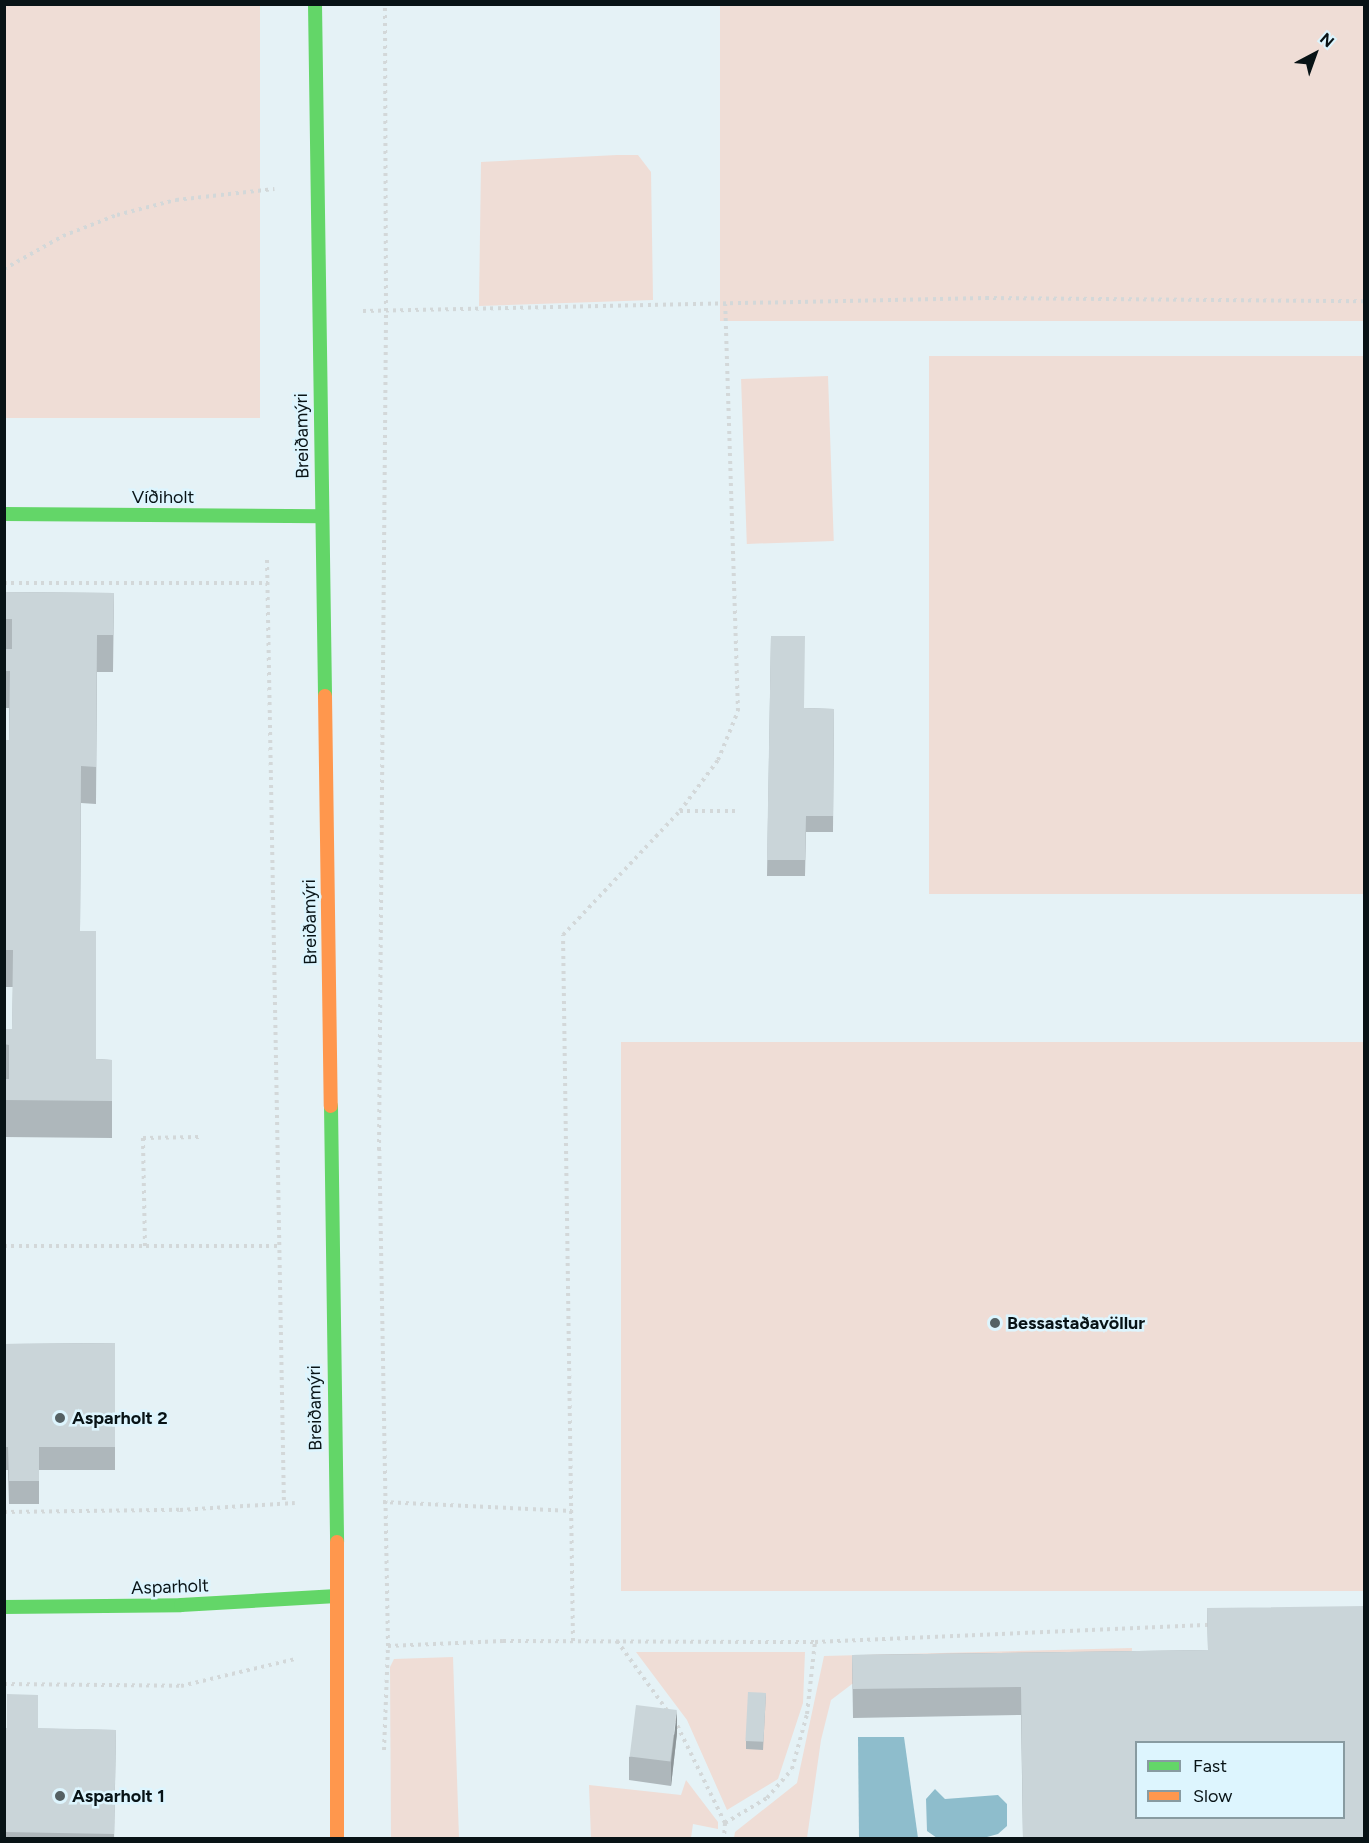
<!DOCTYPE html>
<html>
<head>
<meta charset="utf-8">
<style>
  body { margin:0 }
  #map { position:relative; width:1369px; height:1843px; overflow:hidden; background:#e5f2f6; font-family:Figtree,sans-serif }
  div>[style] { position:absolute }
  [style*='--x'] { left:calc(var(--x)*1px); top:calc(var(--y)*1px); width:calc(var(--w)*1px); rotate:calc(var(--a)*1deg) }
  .green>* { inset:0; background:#efddd6; transform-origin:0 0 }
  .water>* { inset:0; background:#8ebdcc }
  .path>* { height:4px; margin-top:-2px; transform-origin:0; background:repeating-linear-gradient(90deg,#d3d8d9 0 3px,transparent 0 7.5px) }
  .fast>* { height:14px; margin:-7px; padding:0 7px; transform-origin:7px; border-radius:7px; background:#63d668 }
  .slow>* { height:14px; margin:-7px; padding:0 7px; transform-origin:7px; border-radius:7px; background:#ff974d }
  .wall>* { inset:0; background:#aeb7bb; transform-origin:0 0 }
  .shaded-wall>* { inset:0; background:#8d9598 }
  .building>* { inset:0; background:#cad5d9; transform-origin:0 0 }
  .dots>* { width:16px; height:16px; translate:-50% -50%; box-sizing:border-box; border:3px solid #ddf5fe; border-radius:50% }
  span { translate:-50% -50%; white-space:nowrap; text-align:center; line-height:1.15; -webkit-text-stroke:5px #ddf5fe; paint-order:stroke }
  .street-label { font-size:18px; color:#081316 }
  .poi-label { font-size:18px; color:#081316; font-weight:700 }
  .left { translate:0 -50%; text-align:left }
  .frame { position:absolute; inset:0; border:6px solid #081316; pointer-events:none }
  .legend { position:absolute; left:1135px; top:1741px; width:210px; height:78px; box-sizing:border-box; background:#ddf5fe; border:2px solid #889ba1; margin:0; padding:8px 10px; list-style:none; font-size:18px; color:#081316 }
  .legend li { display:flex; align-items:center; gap:12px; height:30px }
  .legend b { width:30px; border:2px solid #889ba1 }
  .north { position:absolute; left:1285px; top:24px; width:60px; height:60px; -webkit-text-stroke:4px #ddf5fe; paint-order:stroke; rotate:41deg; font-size:16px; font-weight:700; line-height:24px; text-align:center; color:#081316 }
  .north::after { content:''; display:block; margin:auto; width:21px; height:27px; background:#081316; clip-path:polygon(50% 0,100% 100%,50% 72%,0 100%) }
</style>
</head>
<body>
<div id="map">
  <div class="green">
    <div style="left:4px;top:5px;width:256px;height:413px"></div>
    <div style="left:720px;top:5px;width:644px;height:316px"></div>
    <div style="clip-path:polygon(617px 155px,638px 155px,651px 172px,653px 300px,479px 306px,481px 162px)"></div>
    <div style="left:1364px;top:356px;width:538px;height:435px;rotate:90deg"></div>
    <div style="left:828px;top:376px;width:165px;height:87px;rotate:88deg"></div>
    <div style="left:1364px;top:1042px;width:549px;height:743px;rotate:90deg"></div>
    <div style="clip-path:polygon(1132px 1648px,1131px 1677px,852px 1684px,831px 1700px,821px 1740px,807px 1838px,734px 1838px,735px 1832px,797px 1783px,824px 1656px)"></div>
    <div style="clip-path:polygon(636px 1652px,805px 1652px,803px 1703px,778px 1779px,727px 1810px,687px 1720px)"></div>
    <div style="clip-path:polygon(453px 1657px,459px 1838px,391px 1838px,390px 1667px,394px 1659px)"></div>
    <div style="clip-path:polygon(686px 1780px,718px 1822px,718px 1829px,693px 1824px,691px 1838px,591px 1838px,589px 1785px,681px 1795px)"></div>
  </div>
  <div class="water">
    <div style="clip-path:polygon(858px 1737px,904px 1737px,918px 1838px,859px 1838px)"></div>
    <div style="clip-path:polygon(935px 1789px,945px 1799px,998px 1795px,1007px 1804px,1007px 1826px,998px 1834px,987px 1837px,937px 1838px,927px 1831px,926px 1799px)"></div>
  </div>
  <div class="path">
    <div style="--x:4;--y:269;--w:68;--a:-29.2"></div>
    <div style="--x:63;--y:236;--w:58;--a:-21.3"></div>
    <div style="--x:117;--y:215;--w:61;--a:-14.3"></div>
    <div style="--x:176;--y:200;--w:99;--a:-6.4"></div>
    <div style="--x:363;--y:311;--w:623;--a:-1.2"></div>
    <div style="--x:986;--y:298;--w:378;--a:0.5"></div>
    <div style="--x:267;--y:560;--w:944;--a:88.97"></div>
    <div style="--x:4;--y:583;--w:264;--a:0"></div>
    <div style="--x:680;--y:811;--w:64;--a:-53.3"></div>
    <div style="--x:718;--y:760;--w:53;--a:-67.8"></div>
    <div style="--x:738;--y:711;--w:407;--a:-91.8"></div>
    <div style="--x:4;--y:1246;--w:275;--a:0"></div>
    <div style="--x:145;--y:1246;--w:108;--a:-91.1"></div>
    <div style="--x:143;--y:1138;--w:56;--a:-1"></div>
    <div style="--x:383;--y:1502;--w:189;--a:2.7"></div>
    <div style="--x:4;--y:1512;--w:176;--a:-0.7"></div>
    <div style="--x:180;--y:1510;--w:115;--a:-3.5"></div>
    <div style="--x:573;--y:1641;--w:706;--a:-90.81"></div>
    <div style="--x:563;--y:935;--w:170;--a:-46.7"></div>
    <div style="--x:680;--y:811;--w:59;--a:0"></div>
    <div style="--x:617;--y:1641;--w:89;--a:54.2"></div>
    <div style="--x:388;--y:1646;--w:115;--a:-2.5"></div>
    <div style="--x:503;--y:1641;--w:312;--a:0.2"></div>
    <div style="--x:815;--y:1642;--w:396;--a:-2.5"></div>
    <div style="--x:4;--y:1684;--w:177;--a:0.6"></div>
    <div style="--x:181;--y:1686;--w:117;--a:-13.3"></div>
    <div style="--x:674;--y:1719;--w:116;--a:63.9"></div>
    <div style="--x:725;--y:1823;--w:15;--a:94"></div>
    <div style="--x:384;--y:1750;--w:104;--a:-87.8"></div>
    <div style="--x:388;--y:1646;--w:496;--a:-91"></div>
    <div style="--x:379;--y:1150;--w:839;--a:-89.52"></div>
    <div style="--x:386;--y:311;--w:307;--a:-90.2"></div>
    <div style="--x:725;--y:1823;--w:49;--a:-30.8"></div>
    <div style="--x:767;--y:1798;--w:38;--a:-49"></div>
    <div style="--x:792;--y:1769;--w:57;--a:-74.7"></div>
    <div style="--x:807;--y:1714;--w:72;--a:-83.7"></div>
  </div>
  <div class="fast">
    <div style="--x:315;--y:4;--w:692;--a:89.17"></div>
    <div style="--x:4;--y:514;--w:318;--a:0.4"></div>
    <div style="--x:331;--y:1106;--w:436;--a:89.2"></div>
    <div style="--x:4;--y:1607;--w:177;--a:-0.6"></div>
    <div style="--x:181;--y:1605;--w:156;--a:-3.3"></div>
  </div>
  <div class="slow">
    <div style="--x:325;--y:696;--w:410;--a:89.2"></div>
    <div style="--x:337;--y:1838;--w:296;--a:-90"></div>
  </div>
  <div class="wall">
    <div style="clip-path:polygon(4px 592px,114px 593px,113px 672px,97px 672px,96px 804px,81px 803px,80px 931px,96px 1059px,112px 1060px,112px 1138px,4px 1137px,4px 1029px,12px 1029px,13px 987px,4px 987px,4px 740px,9px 740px,9px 708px,4px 708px)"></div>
    <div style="clip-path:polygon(771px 636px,804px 708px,834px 709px,833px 832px,806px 832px,805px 876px,767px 876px)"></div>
    <div style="clip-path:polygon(115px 1343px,115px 1470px,39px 1470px,39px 1504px,9px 1504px,8px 1470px,4px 1470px,4px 1344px)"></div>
    <div style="clip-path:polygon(1207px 1608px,1365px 1839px,1023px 1839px,1021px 1715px,853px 1718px,852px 1655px,1208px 1650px)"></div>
    <div style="clip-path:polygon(766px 1693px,763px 1750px,746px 1749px,746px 1741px)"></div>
    <div style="left:4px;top:1728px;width:112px;height:111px;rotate:1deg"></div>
    <div style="clip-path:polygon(677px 1733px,671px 1786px,629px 1780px,629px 1757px)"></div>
  </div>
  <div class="shaded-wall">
    <div style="clip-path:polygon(677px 1710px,677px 1733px,671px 1786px,671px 1763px)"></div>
  </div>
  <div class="building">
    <div style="clip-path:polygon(4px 592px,114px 593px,113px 635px,97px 635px,96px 767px,81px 766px,80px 931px,96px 931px,96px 1059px,112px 1060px,112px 1101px,4px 1100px,4px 1079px,9px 1079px,9px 1045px,4px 1044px,4px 1029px,12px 1029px,13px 950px,4px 950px,4px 740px,9px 740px,10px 671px,4px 671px,4px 649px,12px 649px,12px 619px,4px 619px)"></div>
    <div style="clip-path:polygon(771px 636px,805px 636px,804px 708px,834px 709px,833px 816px,806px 816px,805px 860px,767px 860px)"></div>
    <div style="clip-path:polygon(115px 1343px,115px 1447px,39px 1447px,39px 1481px,9px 1481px,8px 1447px,4px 1447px,4px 1344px)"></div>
    <div style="clip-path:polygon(evenodd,1365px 1606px,1365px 1839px,1023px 1839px,1021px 1687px,853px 1689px,852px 1655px,1208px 1650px,1207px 1608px,1365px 1606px,1137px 1743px,1344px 1743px,1344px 1818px,1137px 1818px,1137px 1743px)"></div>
    <div style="left:748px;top:1692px;width:18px;height:49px;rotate:3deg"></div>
    <div style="clip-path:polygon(7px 1694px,38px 1695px,38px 1728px,116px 1730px,114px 1834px,4px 1832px,4px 1728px,7px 1728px)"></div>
    <div style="left:636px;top:1705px;width:41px;height:52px;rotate:7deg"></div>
  </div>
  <div class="dots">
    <div style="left:995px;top:1323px;background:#556164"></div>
    <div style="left:60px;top:1418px;background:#556164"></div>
    <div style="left:60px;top:1796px;background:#556164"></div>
  </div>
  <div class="street-label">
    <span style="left:302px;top:436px;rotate:-91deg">Breiðamýri</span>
    <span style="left:163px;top:497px">Víðiholt</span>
    <span style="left:310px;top:922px;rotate:-91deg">Breiðamýri</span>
    <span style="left:315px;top:1408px;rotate:-91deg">Breiðamýri</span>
    <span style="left:170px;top:1587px;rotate:-2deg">Asparholt</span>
  </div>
  <div class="poi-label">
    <span class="left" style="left:1007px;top:1323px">Bessastaðavöllur</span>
    <span class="left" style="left:72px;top:1418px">Asparholt 2</span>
    <span class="left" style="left:72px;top:1796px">Asparholt 1</span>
  </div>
  <div class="frame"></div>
  <ul class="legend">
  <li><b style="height:8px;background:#63d668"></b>Fast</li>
  <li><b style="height:8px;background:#ff974d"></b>Slow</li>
  </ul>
  <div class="north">N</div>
</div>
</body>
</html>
